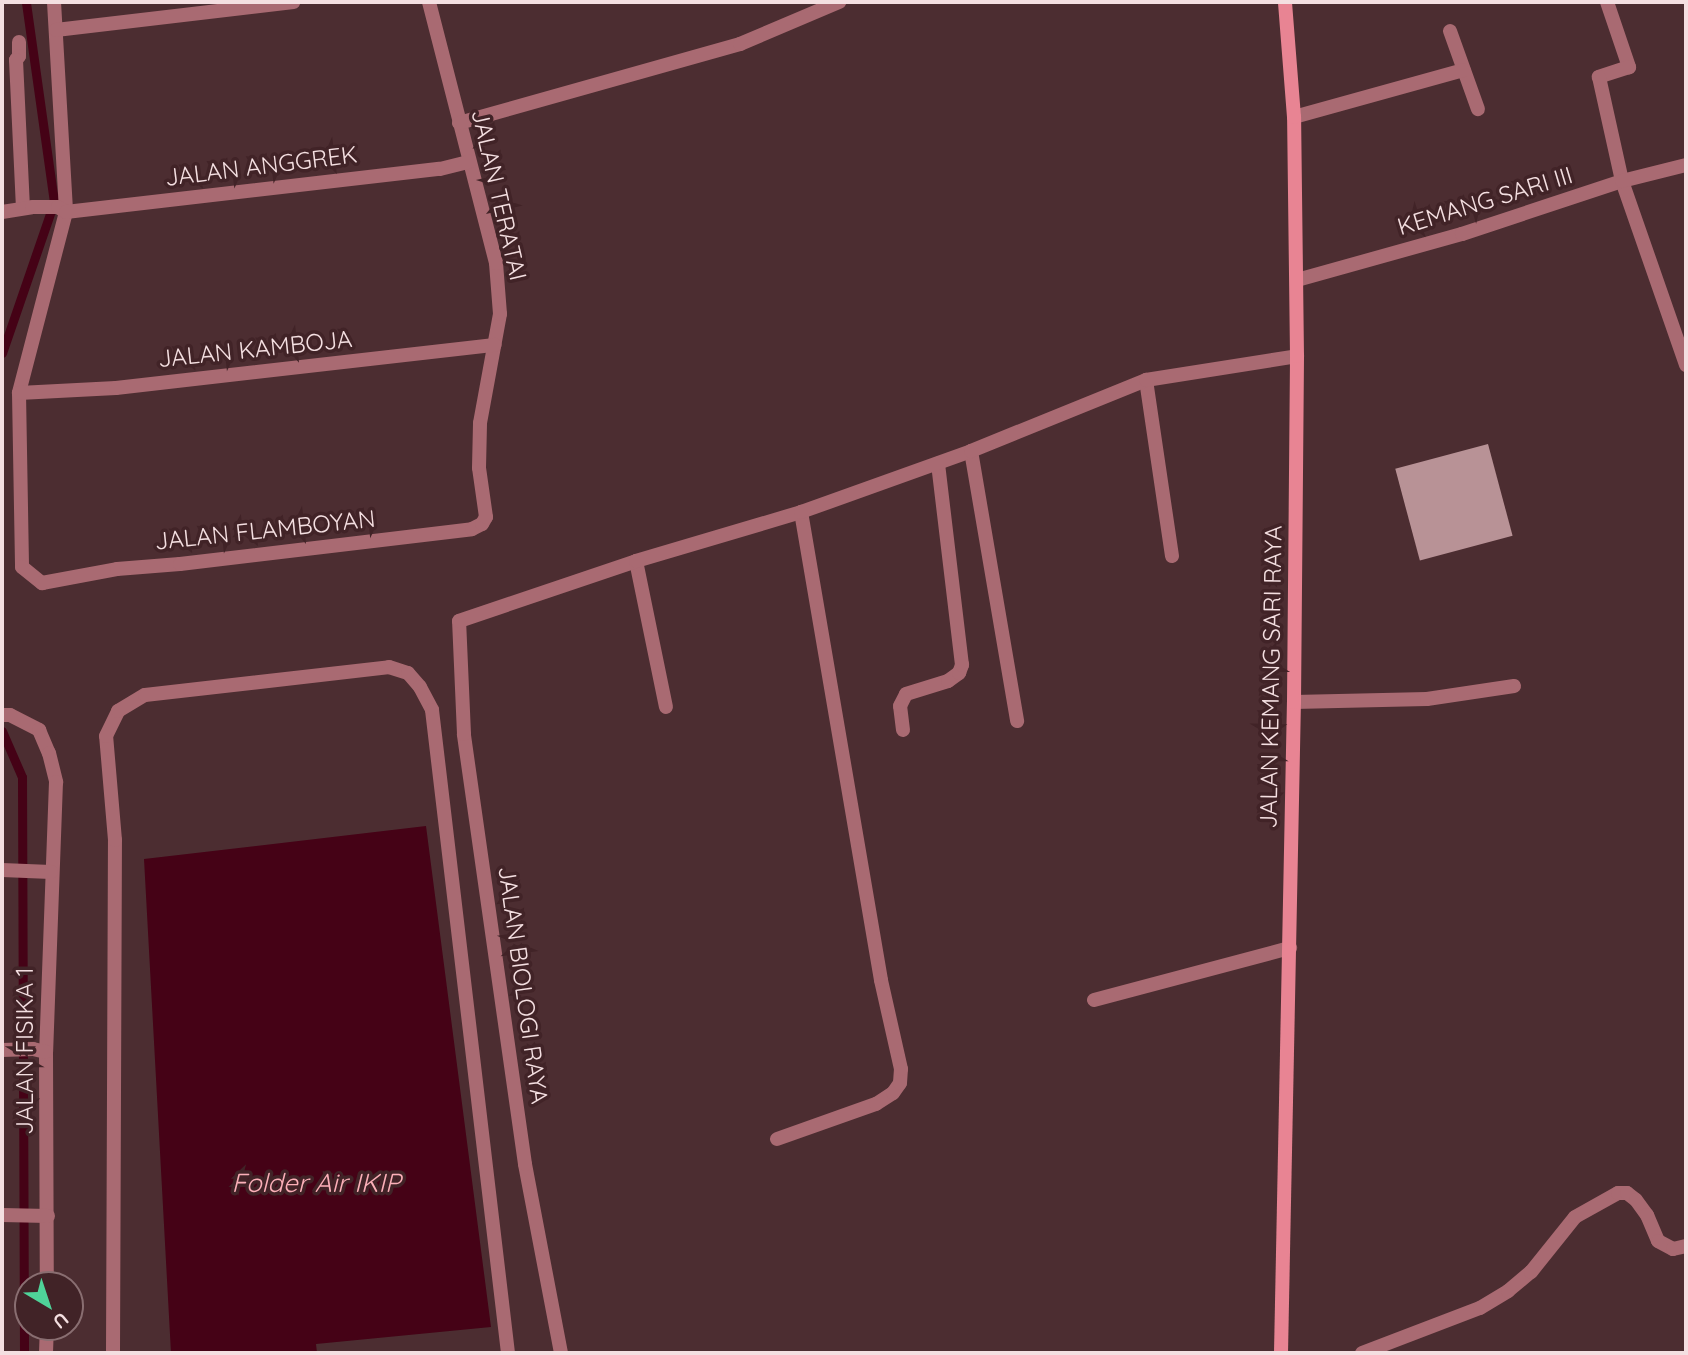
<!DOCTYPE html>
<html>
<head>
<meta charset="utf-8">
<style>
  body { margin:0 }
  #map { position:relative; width:1688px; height:1355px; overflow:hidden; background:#4c2d31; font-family:Quicksand,sans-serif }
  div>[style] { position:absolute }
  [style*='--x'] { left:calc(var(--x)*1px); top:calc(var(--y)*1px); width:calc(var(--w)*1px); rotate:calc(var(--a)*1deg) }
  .water>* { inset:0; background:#450216 }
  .stream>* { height:9px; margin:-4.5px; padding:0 4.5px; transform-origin:4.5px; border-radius:4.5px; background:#450216 }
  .building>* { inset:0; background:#b89296; transform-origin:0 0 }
  .service>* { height:14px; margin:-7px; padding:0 7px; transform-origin:7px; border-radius:7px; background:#a96a72 }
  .minor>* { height:14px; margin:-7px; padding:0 7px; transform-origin:7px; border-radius:7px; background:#a96a72 }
  .secondary>* { height:14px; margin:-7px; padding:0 7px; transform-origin:7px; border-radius:7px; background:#e88493 }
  span { translate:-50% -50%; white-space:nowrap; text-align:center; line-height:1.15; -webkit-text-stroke:7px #412327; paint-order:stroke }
  .street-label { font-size:24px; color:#f4dfe1 }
  .water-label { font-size:26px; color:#fbafb8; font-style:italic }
  .frame { position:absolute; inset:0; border:4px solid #f4dfe1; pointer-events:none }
  .north { position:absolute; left:14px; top:1271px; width:70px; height:70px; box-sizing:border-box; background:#412327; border:2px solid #896e71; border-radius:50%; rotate:141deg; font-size:19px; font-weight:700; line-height:28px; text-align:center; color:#f4dfe1 }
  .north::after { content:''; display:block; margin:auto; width:24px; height:32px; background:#4fd399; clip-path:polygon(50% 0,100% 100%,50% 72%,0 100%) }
</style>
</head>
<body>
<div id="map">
  <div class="water">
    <div style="clip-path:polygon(426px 826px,491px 1327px,316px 1344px,317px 1353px,171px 1353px,144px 859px)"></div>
  </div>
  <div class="stream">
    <div style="--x:2;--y:353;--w:160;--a:-71"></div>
    <div style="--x:54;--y:202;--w:202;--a:-98"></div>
    <div style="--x:2;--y:731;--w:50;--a:66.5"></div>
    <div style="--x:22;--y:777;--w:576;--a:89.8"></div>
  </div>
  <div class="building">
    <div style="left:1488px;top:444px;width:95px;height:96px;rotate:75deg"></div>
  </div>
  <div class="service">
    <div style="--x:1450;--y:31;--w:83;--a:70.3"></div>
    <div style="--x:1294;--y:117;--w:176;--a:-15.5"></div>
    <div style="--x:636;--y:561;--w:149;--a:78.4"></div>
    <div style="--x:903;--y:730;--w:24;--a:-97"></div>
    <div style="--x:900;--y:706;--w:13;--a:-63"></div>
    <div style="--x:906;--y:694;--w:44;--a:-17.2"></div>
    <div style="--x:948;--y:681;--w:14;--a:-36"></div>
    <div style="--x:959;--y:673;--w:9;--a:-69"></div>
    <div style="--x:962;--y:665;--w:203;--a:-96.8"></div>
    <div style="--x:113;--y:1353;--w:513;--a:-89.78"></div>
    <div style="--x:115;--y:840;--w:104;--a:-94.9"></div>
    <div style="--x:106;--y:736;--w:28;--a:-64"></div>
    <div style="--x:118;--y:711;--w:31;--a:-31"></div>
    <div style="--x:145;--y:695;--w:246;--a:-6.5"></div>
    <div style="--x:389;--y:667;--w:20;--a:18"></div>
    <div style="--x:408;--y:673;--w:18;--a:49"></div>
    <div style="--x:420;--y:687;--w:26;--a:62"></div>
    <div style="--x:432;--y:710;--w:647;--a:83.26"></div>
  </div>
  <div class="minor">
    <div style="--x:54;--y:2;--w:210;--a:86.7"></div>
    <div style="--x:66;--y:212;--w:187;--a:104.6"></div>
    <div style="--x:19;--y:393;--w:174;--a:89"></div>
    <div style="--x:22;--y:567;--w:26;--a:39"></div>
    <div style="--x:42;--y:583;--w:76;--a:-10.6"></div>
    <div style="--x:117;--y:569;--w:63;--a:-4.5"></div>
    <div style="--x:180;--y:564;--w:294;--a:-6.8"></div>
    <div style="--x:472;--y:529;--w:11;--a:-27"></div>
    <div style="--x:482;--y:524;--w:8;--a:-60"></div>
    <div style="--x:486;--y:517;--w:49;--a:-98.1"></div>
    <div style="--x:479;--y:468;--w:45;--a:-88.7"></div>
    <div style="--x:480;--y:423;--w:111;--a:-79.6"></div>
    <div style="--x:500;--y:314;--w:51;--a:-94.5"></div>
    <div style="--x:496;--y:263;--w:269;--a:-104.4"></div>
    <div style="--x:1607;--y:2;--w:69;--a:71.3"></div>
    <div style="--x:1629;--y:67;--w:32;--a:162"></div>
    <div style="--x:1599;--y:77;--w:107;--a:77.5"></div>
    <div style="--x:1622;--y:181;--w:195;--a:70.8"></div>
    <div style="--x:56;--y:30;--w:239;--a:-6.7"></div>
    <div style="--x:19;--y:42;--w:14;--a:90"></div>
    <div style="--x:19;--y:56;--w:5;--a:127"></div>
    <div style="--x:16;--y:60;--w:148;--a:87.3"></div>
    <div style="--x:459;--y:123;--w:292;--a:-15.7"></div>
    <div style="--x:740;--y:44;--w:108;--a:-23"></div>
    <div style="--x:2;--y:212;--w:30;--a:-9"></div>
    <div style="--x:32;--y:207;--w:26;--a:0"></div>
    <div style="--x:58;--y:207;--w:9;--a:32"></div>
    <div style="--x:66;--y:212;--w:376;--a:-6.6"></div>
    <div style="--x:440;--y:169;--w:30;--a:-14"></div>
    <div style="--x:1297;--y:280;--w:171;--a:-15.6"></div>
    <div style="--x:1462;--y:234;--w:169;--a:-18.3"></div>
    <div style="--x:1622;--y:181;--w:66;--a:-14"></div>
    <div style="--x:1146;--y:380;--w:178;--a:81.6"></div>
    <div style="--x:19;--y:393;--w:97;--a:-3"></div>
    <div style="--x:116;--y:388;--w:381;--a:-6.5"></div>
    <div style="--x:971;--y:451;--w:274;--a:80.3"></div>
    <div style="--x:1294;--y:702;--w:133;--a:-1.3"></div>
    <div style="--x:1427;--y:699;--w:88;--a:-8.5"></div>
    <div style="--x:2;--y:715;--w:8;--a:0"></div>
    <div style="--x:10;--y:715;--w:33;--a:27"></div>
    <div style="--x:39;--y:730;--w:25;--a:67"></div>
    <div style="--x:49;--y:753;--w:30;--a:76"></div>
    <div style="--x:56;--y:782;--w:270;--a:92.1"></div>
    <div style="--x:46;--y:1052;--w:233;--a:89.8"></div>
    <div style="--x:2;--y:870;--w:49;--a:2.3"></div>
    <div style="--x:1094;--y:1000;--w:203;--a:-14.9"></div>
    <div style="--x:2;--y:1050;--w:31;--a:-2"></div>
    <div style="--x:33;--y:1049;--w:13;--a:13"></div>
    <div style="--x:777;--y:1139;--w:105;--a:-19.5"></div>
    <div style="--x:876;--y:1104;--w:20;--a:-33"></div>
    <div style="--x:893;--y:1093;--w:12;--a:-55"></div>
    <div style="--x:900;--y:1083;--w:14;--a:-86"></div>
    <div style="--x:901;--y:1069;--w:91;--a:-102.7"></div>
    <div style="--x:881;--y:980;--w:475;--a:-99.7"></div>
    <div style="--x:2;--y:1215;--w:46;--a:1.2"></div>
    <div style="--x:46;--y:1353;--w:26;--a:-88"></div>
    <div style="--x:561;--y:1353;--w:192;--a:-100.8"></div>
    <div style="--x:525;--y:1164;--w:434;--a:-98.1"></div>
    <div style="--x:464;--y:734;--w:113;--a:-92.5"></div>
    <div style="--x:459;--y:621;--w:187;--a:-18.7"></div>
    <div style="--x:636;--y:561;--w:172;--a:-16.5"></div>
    <div style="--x:801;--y:512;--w:181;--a:-19.7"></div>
    <div style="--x:971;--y:451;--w:189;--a:-22.1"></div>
    <div style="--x:1146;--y:380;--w:153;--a:-9"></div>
    <div style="--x:1362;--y:1353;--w:126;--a:-20.9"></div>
    <div style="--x:1480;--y:1308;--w:33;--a:-31"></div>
    <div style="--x:1508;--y:1291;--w:30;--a:-40"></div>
    <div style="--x:1531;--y:1272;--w:70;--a:-51.3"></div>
    <div style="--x:1575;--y:1217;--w:49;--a:-29.2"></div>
    <div style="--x:1618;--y:1193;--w:9;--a:0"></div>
    <div style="--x:1627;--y:1193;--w:11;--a:38"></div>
    <div style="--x:1636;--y:1200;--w:19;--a:54"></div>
    <div style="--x:1647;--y:1215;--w:28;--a:67"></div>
    <div style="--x:1658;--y:1241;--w:17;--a:28"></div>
    <div style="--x:1673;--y:1249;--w:13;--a:-13"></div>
  </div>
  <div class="secondary">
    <div style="--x:1281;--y:1353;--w:651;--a:-88.86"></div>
    <div style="--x:1294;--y:702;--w:346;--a:-89.5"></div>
    <div style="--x:1297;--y:356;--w:239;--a:-90.7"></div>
    <div style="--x:1294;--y:117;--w:115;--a:-94.5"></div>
  </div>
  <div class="street-label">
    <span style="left:261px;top:166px;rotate:-7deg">JALAN ANGGREK</span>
    <span style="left:499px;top:195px;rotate:77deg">JALAN TERATAI</span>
    <span style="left:1485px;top:201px;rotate:-17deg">KEMANG SARI III</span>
    <span style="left:255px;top:349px;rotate:-6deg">JALAN KAMBOJA</span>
    <span style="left:265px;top:530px;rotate:-6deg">JALAN FLAMBOYAN</span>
    <span style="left:1271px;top:677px;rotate:-89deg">JALAN KEMANG SARI RAYA</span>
    <span style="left:523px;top:985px;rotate:82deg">JALAN BIOLOGI RAYA</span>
    <span style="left:25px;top:1051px;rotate:-90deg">JALAN FISIKA 1</span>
  </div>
  <div class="water-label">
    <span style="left:316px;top:1183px">Folder Air IKIP</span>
  </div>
  <div class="frame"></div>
  <div class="north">U</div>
</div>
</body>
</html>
